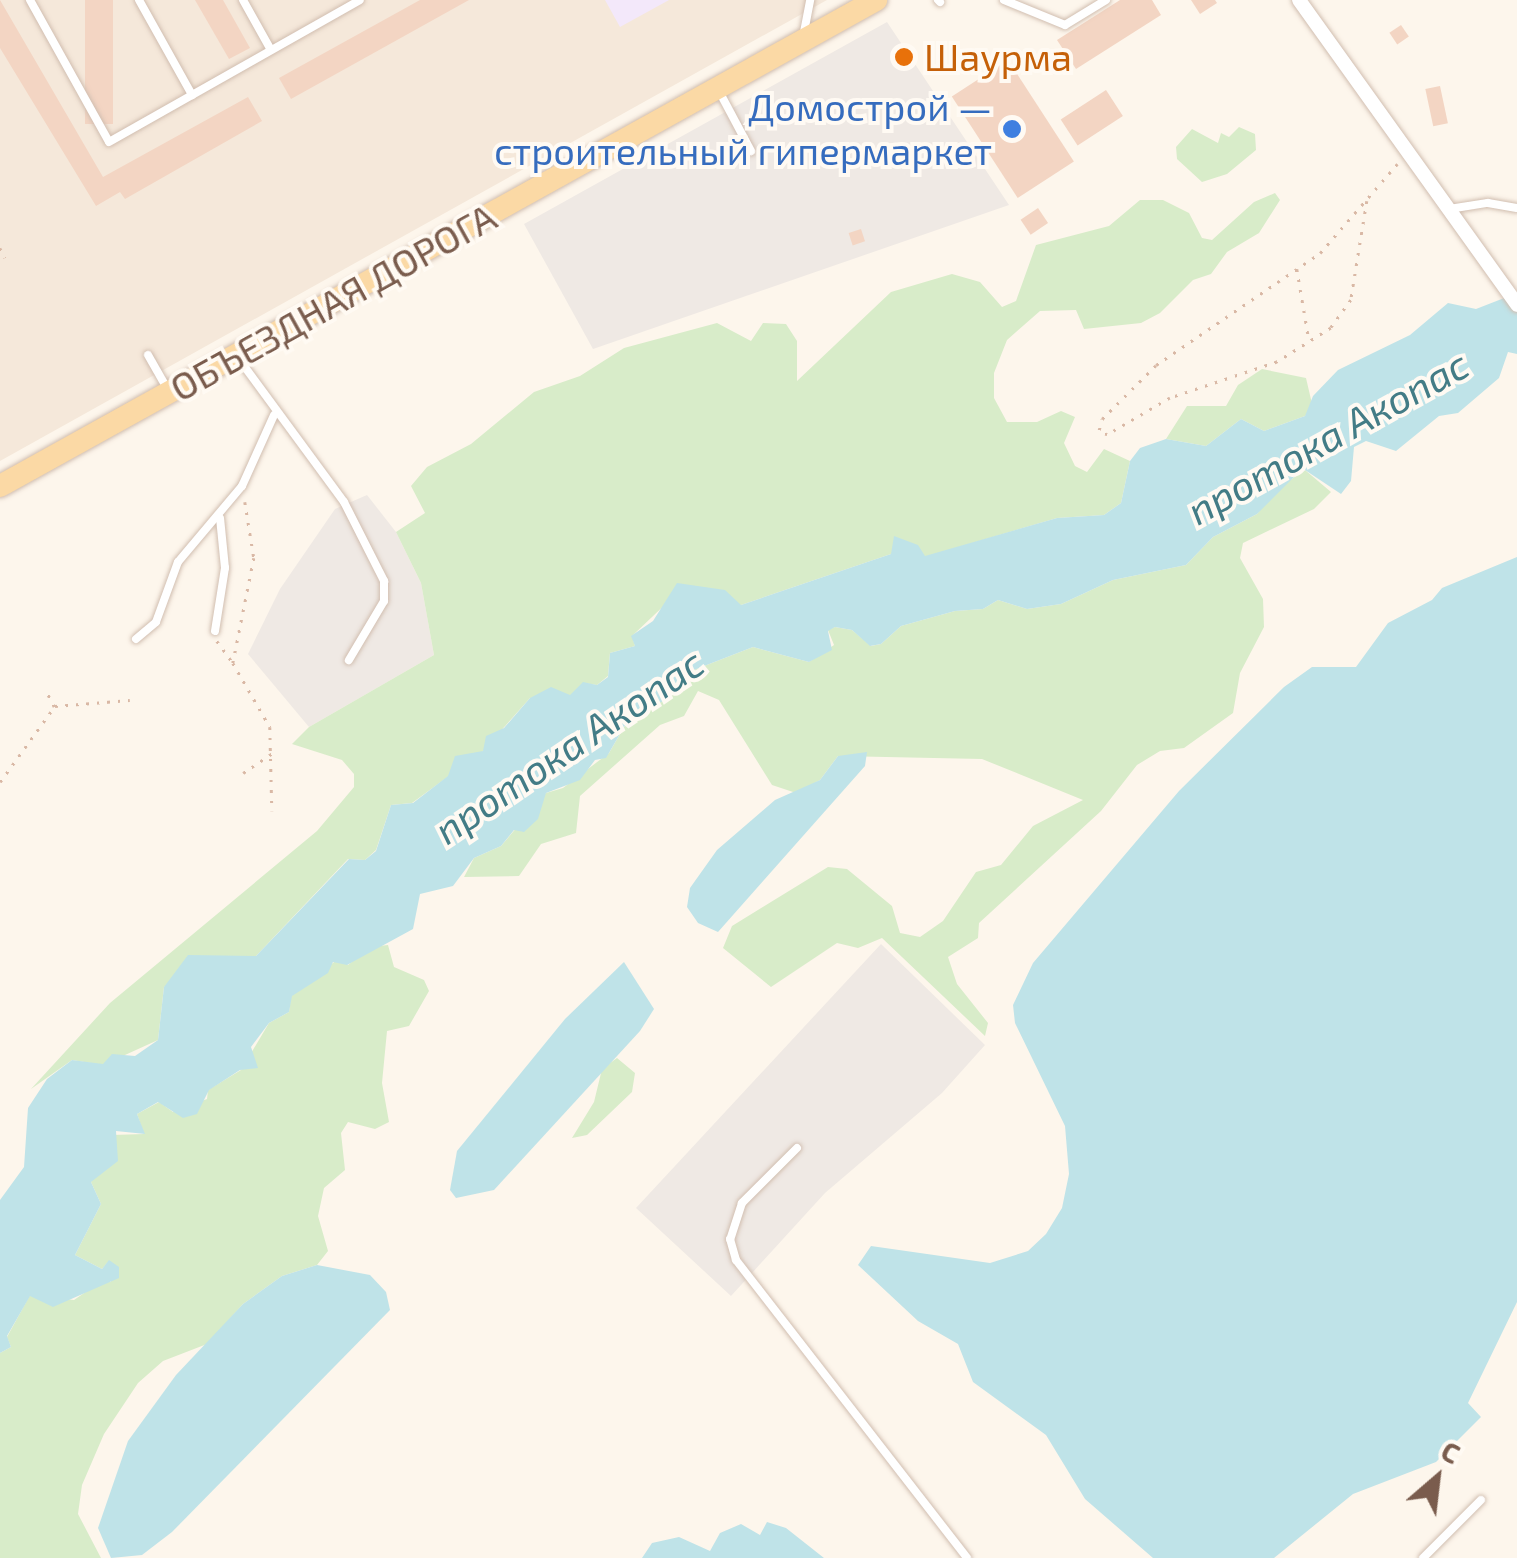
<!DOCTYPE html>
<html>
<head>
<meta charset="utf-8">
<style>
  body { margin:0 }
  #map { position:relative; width:1517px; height:1558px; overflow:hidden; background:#fdf6ec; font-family:"Exo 2",sans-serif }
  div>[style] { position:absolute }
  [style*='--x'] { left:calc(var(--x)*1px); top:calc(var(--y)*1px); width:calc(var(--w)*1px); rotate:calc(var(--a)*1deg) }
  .residential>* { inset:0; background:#f5e8da }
  .industrial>* { inset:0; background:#efe9e4 }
  .education>* { inset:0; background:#f3e8fa }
  .green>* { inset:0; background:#d8ecc9 }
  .water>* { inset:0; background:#bfe3e8 }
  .building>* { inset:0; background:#f3d5c3; transform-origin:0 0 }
  .path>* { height:2.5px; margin-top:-1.25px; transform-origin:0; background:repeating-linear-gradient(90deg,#d9b8a5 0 2.5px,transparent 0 10.5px) }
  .roads { filter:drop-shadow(0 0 2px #d1beb0) drop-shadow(0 0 2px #d1beb0) }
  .lane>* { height:8px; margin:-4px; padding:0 4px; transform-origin:4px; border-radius:4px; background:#fff }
  .street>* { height:14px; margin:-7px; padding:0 7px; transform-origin:7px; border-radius:7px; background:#fff }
  .primary>* { height:22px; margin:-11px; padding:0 11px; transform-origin:11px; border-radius:11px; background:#fbd9a5 }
  .dots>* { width:28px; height:28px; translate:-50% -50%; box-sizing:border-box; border:5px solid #fffaf3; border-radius:50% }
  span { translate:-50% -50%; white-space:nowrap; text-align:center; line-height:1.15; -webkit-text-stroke:8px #fffaf3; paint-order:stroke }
  .food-label { font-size:38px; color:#c56008 }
  .left { translate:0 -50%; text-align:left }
  .shop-label { font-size:38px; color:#366cbe }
  .right { translate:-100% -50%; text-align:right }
  .street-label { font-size:38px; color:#7a5c4d }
  .water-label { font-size:40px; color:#437c86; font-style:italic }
  .north { position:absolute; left:1387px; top:1428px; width:100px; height:100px; -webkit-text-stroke:8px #fffaf3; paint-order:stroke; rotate:28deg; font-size:28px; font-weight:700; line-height:40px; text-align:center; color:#7a5c4d }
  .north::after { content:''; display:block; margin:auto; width:35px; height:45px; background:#7a5c4d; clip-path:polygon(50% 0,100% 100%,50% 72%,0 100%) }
</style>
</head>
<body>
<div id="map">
  <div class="residential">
    <div style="clip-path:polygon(0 0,827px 0,0 461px)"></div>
  </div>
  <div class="industrial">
    <div style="clip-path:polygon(887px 22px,1009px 205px,593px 349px,524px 224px)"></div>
    <div style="clip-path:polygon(367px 495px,396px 532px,421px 583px,434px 655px,309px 727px,248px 654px,280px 589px,335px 509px)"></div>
    <div style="clip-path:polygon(881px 944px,985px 1045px,942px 1093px,825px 1193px,731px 1296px,636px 1208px)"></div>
  </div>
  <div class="education">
    <div style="clip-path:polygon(605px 0,669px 0,620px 27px)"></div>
  </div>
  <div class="green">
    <div style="clip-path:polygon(1239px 127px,1255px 134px,1256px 150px,1227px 174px,1202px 182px,1177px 159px,1176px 147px,1192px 129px,1218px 143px,1221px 133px,1229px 137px)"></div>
    <div style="clip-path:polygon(1275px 193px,1280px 200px,1259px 233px,1227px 252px,1211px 274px,1193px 280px,1160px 313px,1141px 323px,1084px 329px,1076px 310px,1040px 311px,1007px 340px,994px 373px,994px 398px,1007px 422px,1037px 422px,1061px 411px,1075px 417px,1064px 443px,1075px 466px,1087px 472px,1104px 449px,1130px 461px,1121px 503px,1104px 515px,1057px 518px,925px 557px,891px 554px,741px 605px,672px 598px,632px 636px,635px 646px,610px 653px,608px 676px,597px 685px,583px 683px,570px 696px,530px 698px,483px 751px,412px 803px,391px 805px,376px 850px,365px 860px,348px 859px,256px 956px,164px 987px,158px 1040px,103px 1065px,72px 1060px,31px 1089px,110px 1003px,317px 831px,354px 787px,354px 774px,342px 760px,292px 744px,309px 727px,434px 655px,421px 583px,396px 532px,425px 513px,411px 486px,427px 467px,471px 444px,534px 392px,580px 376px,624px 348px,717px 323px,751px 341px,763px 323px,786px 324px,797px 341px,797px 381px,891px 292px,952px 274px,980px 282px,1002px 307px,1016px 301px,1036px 245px,1109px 226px,1140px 200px,1163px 200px,1189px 213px,1202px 238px,1212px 240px,1254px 202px)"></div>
    <div style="clip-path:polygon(1262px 369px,1306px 378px,1313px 408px,1305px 416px,1264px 431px,1241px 419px,1206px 446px,1166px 439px,1187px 406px,1226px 406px,1238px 385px)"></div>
    <div style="clip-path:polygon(1305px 470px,1331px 492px,1314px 509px,1243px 543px,1240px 558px,1263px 599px,1264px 627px,1240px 673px,1233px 713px,1184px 748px,1160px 751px,1137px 765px,1101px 811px,979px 923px,978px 938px,948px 957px,957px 984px,988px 1023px,985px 1036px,882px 938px,858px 948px,837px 943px,771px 987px,723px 948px,732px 926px,828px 867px,847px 869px,892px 906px,900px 933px,920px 937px,943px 921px,976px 872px,1001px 865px,1033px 826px,1083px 800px,982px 759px,838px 756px,820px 780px,796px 793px,772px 785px,719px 700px,698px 691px,684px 716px,660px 725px,580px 796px,576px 833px,541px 844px,519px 876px,464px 877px,474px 858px,501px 846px,546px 793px,563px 788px,609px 753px,627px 722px,645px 715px,681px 675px,753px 647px,809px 662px,834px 645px,828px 630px,835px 627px,852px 630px,871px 646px,881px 644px,901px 626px,955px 611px,983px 609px,998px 600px,1027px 609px,1061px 604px,1113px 580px,1186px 565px,1213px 537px,1257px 514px,1277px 489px)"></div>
    <div style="clip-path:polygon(388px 945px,394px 967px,424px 980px,429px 991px,409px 1026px,387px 1031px,382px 1083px,389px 1122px,375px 1129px,348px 1122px,341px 1133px,345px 1170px,324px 1188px,318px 1216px,328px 1251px,317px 1265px,282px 1276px,243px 1304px,207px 1344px,163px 1361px,138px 1383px,104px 1434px,82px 1485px,78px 1514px,101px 1558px,0 1558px,0 1353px,11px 1347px,7px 1337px,30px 1295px,74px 1300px,103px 1280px,111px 1282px,109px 1261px,102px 1269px,75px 1255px,101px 1204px,91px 1182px,112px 1135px,144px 1134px,137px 1114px,159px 1102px,173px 1112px,207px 1099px,208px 1090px,241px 1070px,269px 1023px,289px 1012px,291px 996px,338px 959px,348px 965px,370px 947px)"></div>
    <div style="clip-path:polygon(617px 1058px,635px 1073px,632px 1092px,587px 1135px,572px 1138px,594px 1102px,602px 1069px)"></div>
  </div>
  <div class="water">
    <div style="clip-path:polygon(1517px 293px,1517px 354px,1508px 352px,1499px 378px,1458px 413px,1439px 416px,1396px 451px,1366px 441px,1354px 447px,1351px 481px,1341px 494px,1305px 470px,1298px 473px,1257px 514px,1213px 537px,1186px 565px,1113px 580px,1061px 604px,1027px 609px,998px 600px,983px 609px,955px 611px,901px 626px,881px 644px,870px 646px,852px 630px,835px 627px,828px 631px,832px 650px,809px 662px,753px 647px,681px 675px,668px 698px,627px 722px,606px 758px,595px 760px,580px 780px,546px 793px,538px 819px,524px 832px,514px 830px,501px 846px,474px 858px,453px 886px,420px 894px,413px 929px,347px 965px,333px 962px,328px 973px,292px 996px,289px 1012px,269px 1023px,251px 1047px,258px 1068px,240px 1070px,209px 1090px,197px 1114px,183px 1118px,158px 1102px,137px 1114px,145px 1134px,116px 1131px,118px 1161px,91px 1182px,101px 1204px,75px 1255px,102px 1269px,109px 1260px,119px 1267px,119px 1278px,53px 1307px,30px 1296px,7px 1336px,11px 1347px,0 1353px,0 1200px,24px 1167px,28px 1108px,47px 1079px,72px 1060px,103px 1064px,112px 1054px,135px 1056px,158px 1040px,164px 987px,188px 955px,256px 956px,349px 859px,365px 860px,376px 851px,391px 805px,413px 803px,448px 776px,455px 756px,483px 751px,486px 736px,504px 728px,530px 698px,551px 687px,570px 695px,583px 682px,597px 685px,608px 677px,610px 653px,635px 646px,631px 636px,653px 621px,677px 583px,725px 590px,741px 605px,891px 554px,894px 536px,918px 545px,925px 556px,1057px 518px,1104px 515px,1121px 503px,1130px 461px,1140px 448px,1166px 439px,1206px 446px,1241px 419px,1264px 431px,1305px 416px,1313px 396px,1338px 370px,1410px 335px,1448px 303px,1476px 309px)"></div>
    <div style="clip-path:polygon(1517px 557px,1517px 1302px,1468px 1403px,1481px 1417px,1436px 1462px,1353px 1494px,1274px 1558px,1153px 1558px,1085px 1499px,1046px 1435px,973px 1382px,958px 1344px,918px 1321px,858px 1265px,871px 1246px,990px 1263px,1028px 1251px,1046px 1234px,1062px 1208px,1069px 1174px,1065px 1126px,1015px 1023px,1013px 1005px,1033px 963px,1179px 791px,1284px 687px,1312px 667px,1356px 667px,1388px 623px,1432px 600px,1442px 588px)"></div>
    <div style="clip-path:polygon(867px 752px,865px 766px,718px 932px,698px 923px,687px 907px,690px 888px,717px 850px,775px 800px,820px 780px,838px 756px)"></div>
    <div style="clip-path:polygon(624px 962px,654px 1009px,640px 1031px,494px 1190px,456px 1198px,450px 1190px,457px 1151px,565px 1019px)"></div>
    <div style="clip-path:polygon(317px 1265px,370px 1275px,386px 1292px,390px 1310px,172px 1532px,142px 1555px,111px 1558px,98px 1528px,128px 1441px,176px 1375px,243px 1304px,282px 1276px)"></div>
    <div style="clip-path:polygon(767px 1522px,786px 1528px,824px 1558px,642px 1558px,652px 1543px,679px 1537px,710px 1551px,720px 1533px,741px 1524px,760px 1535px)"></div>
  </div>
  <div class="building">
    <div style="clip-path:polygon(0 0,103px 177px,248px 97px,262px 121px,125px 199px,120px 192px,96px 206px,0 48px)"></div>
    <div style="left:85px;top:0;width:28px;height:124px"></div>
    <div style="clip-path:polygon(195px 0,223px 0,250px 48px,229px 59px)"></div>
    <div style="clip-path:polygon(420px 0,469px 0,291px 99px,279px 78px)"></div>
    <div style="clip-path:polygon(1120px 0,1152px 0,1161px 15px,1076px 69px,1057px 40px)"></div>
    <div style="clip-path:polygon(1191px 0,1215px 0,1217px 3px,1200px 14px)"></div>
    <div style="left:1401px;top:25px;width:14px;height:14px;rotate:56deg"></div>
    <div style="left:1008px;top:60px;width:121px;height:67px;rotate:57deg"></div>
    <div style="left:1440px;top:86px;width:38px;height:15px;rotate:78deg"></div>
    <div style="left:1106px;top:90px;width:31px;height:54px;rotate:57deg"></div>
    <div style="left:1038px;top:208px;width:18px;height:21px;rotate:56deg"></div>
    <div style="left:861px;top:229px;width:13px;height:13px;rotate:72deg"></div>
  </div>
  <div class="path">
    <div style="--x:1367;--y:201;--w:100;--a:99.2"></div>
    <div style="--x:1351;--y:300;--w:34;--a:126"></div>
    <div style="--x:1331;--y:328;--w:64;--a:147.8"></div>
    <div style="--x:1277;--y:362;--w:113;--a:161.4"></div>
    <div style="--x:1170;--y:398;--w:73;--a:149.6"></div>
    <div style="--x:1107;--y:435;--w:9;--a:-148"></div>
    <div style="--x:1099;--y:430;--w:11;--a:-75"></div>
    <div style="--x:1102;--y:419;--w:76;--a:-45"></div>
    <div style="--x:1156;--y:365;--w:199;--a:-34.3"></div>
    <div style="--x:1320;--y:253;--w:118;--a:-49.1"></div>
    <div style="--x:0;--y:248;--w:11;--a:63"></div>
    <div style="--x:1297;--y:269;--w:72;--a:80.4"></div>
    <div style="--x:245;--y:502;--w:57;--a:80.9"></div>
    <div style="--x:254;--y:558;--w:107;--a:101.3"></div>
    <div style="--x:233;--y:663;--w:74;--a:60"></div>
    <div style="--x:270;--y:727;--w:84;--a:88.6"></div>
    <div style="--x:217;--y:641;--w:26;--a:54"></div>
    <div style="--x:55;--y:706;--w:75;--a:-4.6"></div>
    <div style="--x:243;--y:773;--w:36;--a:-34"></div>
    <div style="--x:0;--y:782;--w:92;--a:-54.2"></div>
    <div style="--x:54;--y:707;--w:20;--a:-117"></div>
  </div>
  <div class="roads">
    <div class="lane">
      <div style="--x:30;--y:0;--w:162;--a:60.9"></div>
      <div style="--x:109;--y:142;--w:288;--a:-29.5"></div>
      <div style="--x:139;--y:0;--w:109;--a:60.8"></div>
      <div style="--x:243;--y:0;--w:57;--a:60.8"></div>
      <div style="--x:938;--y:0;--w:3;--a:45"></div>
      <div style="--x:1004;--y:0;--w:66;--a:22.3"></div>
      <div style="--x:1065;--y:25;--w:48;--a:-31.4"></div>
      <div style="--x:804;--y:32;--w:33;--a:-79"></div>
      <div style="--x:720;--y:93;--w:66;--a:61.9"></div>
      <div style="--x:1449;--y:209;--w:39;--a:-9"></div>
      <div style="--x:1488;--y:203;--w:29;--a:10"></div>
      <div style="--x:148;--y:355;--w:40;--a:60.3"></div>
      <div style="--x:239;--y:359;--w:177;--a:53.7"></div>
      <div style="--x:344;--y:502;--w:89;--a:63.1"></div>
      <div style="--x:384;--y:581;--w:20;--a:90"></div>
      <div style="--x:384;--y:601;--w:69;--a:120.7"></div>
      <div style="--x:215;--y:631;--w:64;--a:-81"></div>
      <div style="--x:225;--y:568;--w:50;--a:-95.7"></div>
      <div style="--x:136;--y:639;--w:26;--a:-40"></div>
      <div style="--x:156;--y:622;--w:64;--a:-69.9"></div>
      <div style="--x:178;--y:562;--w:99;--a:-49.9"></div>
      <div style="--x:242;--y:486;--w:78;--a:-65.7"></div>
      <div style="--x:797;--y:1148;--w:78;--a:135"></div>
      <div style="--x:742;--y:1203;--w:38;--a:108"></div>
      <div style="--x:730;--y:1239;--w:22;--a:74"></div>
      <div style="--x:736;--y:1260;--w:377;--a:52.2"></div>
      <div style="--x:1423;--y:1558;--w:82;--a:-45"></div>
    </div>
    <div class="street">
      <div style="--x:1299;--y:0;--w:375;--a:54.4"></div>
    </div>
    <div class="primary">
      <div style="--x:0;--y:486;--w:1002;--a:-29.02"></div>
    </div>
  </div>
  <div class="dots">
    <div style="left:904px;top:57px;background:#e8710a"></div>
    <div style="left:1012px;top:129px;background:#3f7fe0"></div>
  </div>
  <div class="food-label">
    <span class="left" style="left:924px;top:57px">Шаурма</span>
  </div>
  <div class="shop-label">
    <span class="right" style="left:992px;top:129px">Домострой —<br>строительный гипермаркет</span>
  </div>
  <div class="street-label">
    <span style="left:333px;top:302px;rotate:-29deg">ОБЪЕЗДНАЯ ДОРОГА</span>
  </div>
  <div class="water-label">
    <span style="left:1327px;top:436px;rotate:-29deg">протока Акопас</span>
    <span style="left:568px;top:745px;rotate:-34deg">протока Акопас</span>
  </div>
  <div class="north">С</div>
</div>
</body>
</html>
